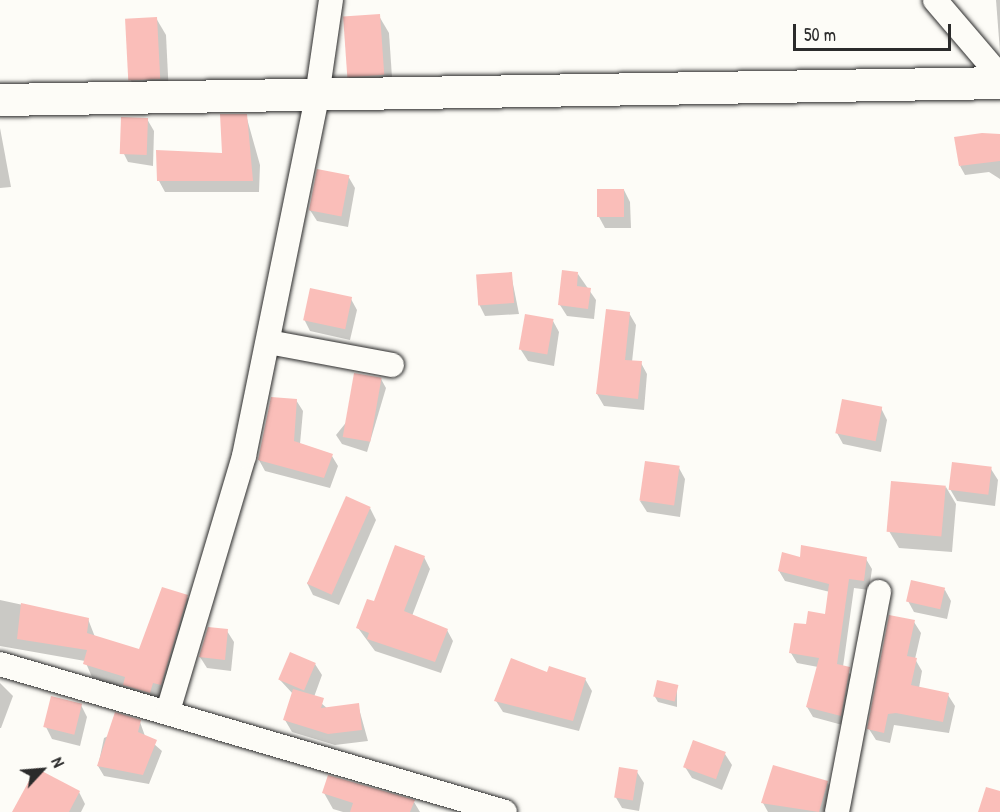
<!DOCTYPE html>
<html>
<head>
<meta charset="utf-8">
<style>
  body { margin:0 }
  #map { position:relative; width:1000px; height:812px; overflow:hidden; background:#fdfcf7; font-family:"Patrick Hand",sans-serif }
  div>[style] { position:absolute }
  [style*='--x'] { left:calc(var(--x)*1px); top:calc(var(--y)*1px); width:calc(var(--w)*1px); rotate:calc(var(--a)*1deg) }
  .shadow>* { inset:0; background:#0003 }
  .building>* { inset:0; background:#fabeb9; transform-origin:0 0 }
  .roads { filter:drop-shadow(0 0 2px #2b2b2b) drop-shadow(0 0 2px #2b2b2b) }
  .minor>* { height:24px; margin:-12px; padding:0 12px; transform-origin:12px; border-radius:12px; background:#fdfcf7 }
  .tertiary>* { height:32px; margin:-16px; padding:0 16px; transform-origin:16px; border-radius:16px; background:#fdfcf7 }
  span { translate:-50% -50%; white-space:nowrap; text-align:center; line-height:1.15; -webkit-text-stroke:6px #fdfcf7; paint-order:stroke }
  .north { position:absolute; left:12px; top:740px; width:60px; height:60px; -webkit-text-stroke:4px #fdfcf7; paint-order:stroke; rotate:64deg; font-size:16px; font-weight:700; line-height:24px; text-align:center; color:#2b2b2b }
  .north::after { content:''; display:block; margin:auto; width:21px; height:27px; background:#2b2b2b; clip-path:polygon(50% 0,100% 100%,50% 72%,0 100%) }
  .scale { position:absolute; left:793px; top:24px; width:158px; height:27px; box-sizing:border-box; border:3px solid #2b2b2b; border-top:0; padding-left:8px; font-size:18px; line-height:21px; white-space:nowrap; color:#2b2b2b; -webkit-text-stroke:4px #fdfcf7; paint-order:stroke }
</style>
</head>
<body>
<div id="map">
  <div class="shadow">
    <div style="clip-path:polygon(996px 0,1000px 0,1000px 52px)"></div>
    <div style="clip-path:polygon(379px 16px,389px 33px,393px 92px,358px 93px,348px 76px)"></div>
    <div style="clip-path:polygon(156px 18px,166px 35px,169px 96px,140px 97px,130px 79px)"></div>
    <div style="clip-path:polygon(246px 115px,260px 165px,259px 192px,165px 192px,159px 181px,224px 154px)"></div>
    <div style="clip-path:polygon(147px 119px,154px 131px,153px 166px,128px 162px,122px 150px)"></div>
    <div style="clip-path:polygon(0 128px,11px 187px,0 188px)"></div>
    <div style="clip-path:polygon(1000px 138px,1000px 179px,989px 172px,965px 175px,960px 166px)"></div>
    <div style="clip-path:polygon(348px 176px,355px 188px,348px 227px,317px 221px,310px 210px)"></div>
    <div style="clip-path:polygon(624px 190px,630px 202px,631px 228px,605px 228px,599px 217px,598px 191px)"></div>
    <div style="clip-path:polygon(511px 274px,519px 314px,485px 316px,479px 304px)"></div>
    <div style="clip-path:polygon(578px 274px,596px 300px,594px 319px,567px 316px,560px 305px)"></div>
    <div style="clip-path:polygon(351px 299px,357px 310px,350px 340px,310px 331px,304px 319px)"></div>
    <div style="clip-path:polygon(629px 313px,636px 325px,632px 362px,641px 363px,647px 374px,644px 410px,604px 406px,597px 394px)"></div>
    <div style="clip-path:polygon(553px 321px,559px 332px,554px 366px,528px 361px,521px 350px)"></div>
    <div style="clip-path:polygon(381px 379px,386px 388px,367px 452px,342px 444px,336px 435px)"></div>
    <div style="clip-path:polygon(296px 400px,303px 411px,300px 444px,332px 456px,338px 466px,330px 488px,265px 471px,259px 460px)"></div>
    <div style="clip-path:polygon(881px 408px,887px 420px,881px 452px,843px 444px,837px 433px)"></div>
    <div style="clip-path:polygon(679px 468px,685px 479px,680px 517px,647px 512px,640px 501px)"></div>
    <div style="clip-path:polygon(991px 469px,998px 480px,995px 506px,957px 501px,950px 489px)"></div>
    <div style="clip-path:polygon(946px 487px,956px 504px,952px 552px,899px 548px,889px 531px)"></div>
    <div style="clip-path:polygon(370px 508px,376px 520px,339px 605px,313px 595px,307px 583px)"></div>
    <div style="clip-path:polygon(424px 557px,430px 569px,412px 616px,447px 630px,453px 641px,441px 673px,375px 651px,358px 628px,374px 603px)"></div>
    <div style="clip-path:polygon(801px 559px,866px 559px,872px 569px,869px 590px,854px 588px,843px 667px,855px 679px,846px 726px,813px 717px,807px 707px,818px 667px,797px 663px,791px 653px,807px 626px,827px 615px,830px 592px,785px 581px,779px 571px)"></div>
    <div style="clip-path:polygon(945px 590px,951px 601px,947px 619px,914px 612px,908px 601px)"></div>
    <div style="clip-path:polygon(187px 597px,194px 610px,168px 697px,160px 695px,157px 705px,92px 677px,85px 661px,0 646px,0 600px,88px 619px,95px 637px,140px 651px)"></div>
    <div style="clip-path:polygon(914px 622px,921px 633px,915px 659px,922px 671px,919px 688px,948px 695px,955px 706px,949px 733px,894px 725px,890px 743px,876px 740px,869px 729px)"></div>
    <div style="clip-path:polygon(227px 631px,234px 642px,231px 671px,207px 668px,200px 657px)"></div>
    <div style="clip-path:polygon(315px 664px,322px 675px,314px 697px,328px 709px,358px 705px,368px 741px,335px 745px,292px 732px,285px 720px,293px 694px,280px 680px)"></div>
    <div style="clip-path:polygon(548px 674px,585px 679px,592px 691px,579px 731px,503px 712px,496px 701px)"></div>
    <div style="clip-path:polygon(0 683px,13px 696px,1px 728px,0 728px)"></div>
    <div style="clip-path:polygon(677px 686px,677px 707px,658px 702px,655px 697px)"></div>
    <div style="clip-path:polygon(81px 705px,87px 717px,80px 746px,52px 739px,46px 727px)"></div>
    <div style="clip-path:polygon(140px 722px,145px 736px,162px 751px,149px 784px,104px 776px,98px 766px,104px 738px)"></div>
    <div style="clip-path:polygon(725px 754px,732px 765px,722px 790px,692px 778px,685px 767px)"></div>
    <div style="clip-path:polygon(637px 772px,644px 783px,639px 811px,622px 808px,615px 796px)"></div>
    <div style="clip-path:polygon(827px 782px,837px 799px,833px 812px,768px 812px,763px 803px)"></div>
    <div style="clip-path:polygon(79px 792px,85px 804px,81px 812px,14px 812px)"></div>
    <div style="clip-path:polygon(324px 793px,414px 802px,420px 812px,343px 812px,333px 809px)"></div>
  </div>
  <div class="building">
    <div style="left:380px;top:14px;width:61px;height:37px;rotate:86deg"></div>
    <div style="left:157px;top:17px;width:62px;height:32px;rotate:87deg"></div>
    <div style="clip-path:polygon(220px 114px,247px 114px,253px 181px,157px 181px,156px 150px,222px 153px)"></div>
    <div style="left:121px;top:117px;width:27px;height:37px;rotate:2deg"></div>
    <div style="clip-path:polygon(982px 133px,1000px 134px,1000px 161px,959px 166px,954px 137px)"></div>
    <div style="left:317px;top:169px;width:33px;height:42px;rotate:11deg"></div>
    <div style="left:597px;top:189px;width:27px;height:28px"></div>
    <div style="clip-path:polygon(562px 270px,578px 272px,577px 286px,591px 288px,588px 309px,558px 305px)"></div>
    <div style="left:512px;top:272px;width:31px;height:36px;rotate:86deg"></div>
    <div style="left:310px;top:288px;width:43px;height:33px;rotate:12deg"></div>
    <div style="clip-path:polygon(606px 309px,630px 312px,625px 360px,642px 361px,638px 399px,596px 394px)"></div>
    <div style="left:525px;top:314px;width:29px;height:36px;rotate:10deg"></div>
    <div style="left:354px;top:373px;width:28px;height:65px;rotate:10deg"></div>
    <div style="clip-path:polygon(271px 397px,297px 399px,294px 441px,333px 454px,324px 478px,258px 460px)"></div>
    <div style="left:842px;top:399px;width:41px;height:35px;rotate:11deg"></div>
    <div style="left:645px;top:461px;width:35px;height:40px;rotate:8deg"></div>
    <div style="left:952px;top:462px;width:40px;height:28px;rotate:7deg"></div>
    <div style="left:891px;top:481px;width:55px;height:51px;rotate:5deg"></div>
    <div style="left:346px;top:496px;width:27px;height:96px;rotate:24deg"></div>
    <div style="clip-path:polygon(395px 545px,425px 556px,404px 611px,448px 629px,435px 662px,367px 639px,369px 633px,356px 628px,367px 599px,374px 601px)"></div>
    <div style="clip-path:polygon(801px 545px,867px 557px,864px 581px,849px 579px,837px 664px,850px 667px,841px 716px,806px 707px,819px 658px,789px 653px,794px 623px,806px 624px,808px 611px,825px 614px,829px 584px,778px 571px,782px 552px,800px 557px)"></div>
    <div style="left:911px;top:580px;width:35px;height:22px;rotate:13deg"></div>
    <div style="clip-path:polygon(162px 587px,188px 595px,161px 685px,153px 683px,150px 693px,123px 685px,125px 677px,83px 664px,87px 650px,17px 639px,21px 603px,89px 618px,87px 633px,139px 649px)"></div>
    <div style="clip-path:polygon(889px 615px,915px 620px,907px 656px,917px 658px,911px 685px,949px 693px,943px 722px,896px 713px,888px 714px,884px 733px,867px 729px)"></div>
    <div style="clip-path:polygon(208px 627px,228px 629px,225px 660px,199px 657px)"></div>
    <div style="left:290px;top:652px;width:28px;height:30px;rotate:23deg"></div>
    <div style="clip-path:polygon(511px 658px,547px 672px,549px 666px,586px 678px,573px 721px,494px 701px)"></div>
    <div style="left:657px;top:680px;width:22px;height:17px;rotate:13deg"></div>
    <div style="clip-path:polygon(293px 689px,324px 698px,321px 708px,359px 703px,362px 730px,328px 734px,283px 720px)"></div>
    <div style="left:51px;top:696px;width:32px;height:32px;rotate:14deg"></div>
    <div style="clip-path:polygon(115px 712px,141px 720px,138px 732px,157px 740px,143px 775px,97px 766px)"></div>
    <div style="left:693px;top:740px;width:35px;height:29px;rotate:20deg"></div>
    <div style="clip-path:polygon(773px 765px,828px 781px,819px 812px,761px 803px)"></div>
    <div style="left:619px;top:767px;width:19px;height:31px;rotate:9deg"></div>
    <div style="clip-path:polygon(36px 768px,80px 791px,69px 812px,12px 812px)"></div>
    <div style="clip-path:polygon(328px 775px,415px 800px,410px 812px,350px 812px,353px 803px,322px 793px)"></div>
    <div style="clip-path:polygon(986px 787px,1000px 791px,1000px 812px,978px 812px)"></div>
  </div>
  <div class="roads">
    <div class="minor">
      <div style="--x:935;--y:0;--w:100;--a:49.5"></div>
      <div style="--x:268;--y:342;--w:126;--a:10.5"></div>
      <div style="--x:0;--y:664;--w:526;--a:16.33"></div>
      <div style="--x:168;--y:711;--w:266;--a:-73.4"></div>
      <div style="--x:244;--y:456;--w:367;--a:-78.5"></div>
      <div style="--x:317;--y:96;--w:97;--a:-81.7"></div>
      <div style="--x:837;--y:812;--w:224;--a:-79.2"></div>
    </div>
    <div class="tertiary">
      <div style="--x:0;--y:100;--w:1000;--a:-0.97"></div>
    </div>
  </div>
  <div class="north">N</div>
  <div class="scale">50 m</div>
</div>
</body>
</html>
